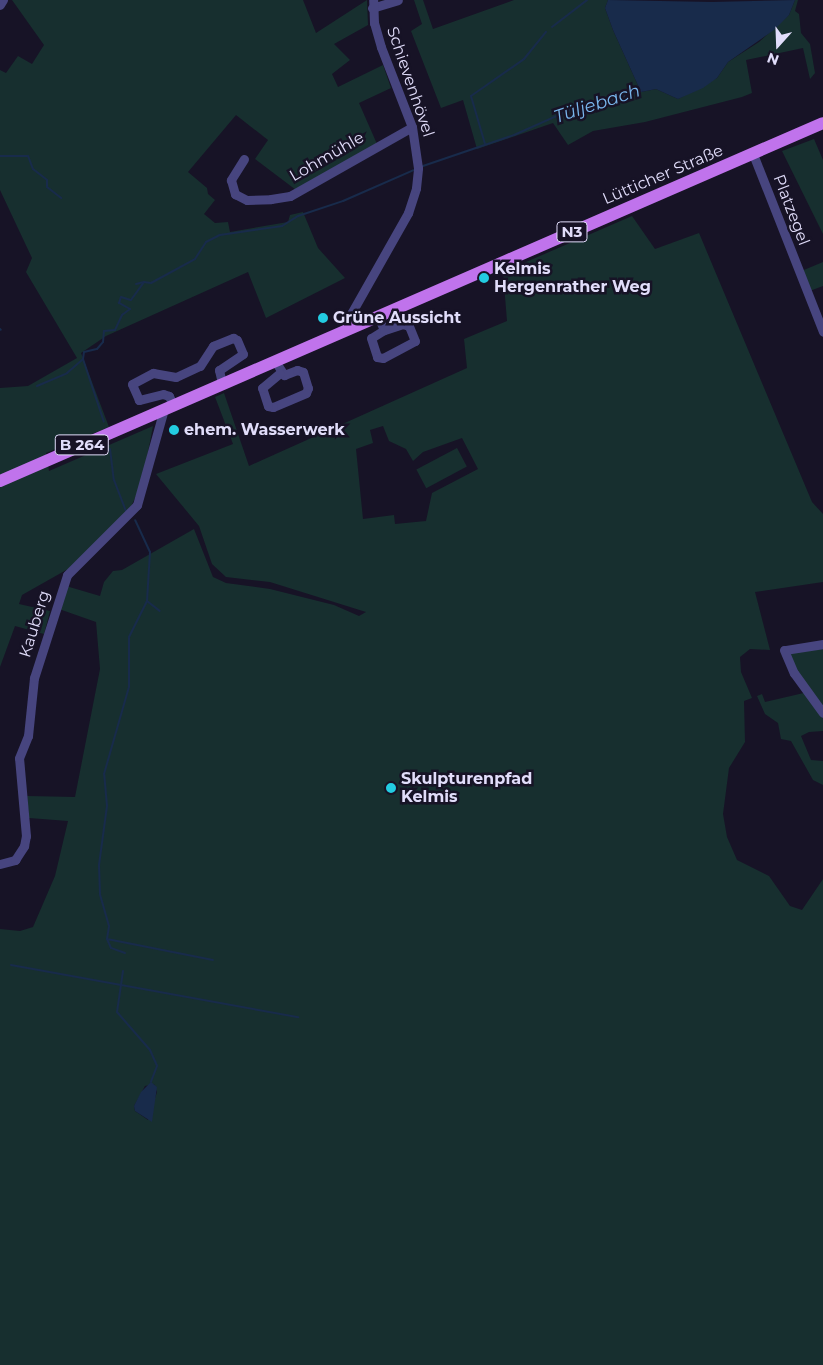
<!DOCTYPE html>
<html>
<head>
<meta charset="utf-8">
<style>
  body { margin:0 }
  #map { position:relative; width:823px; height:1365px; overflow:hidden; background:#171326; font-family:Montserrat,sans-serif }
  div>[style] { position:absolute }
  [style*='--x'] { left:calc(var(--x)*1px); top:calc(var(--y)*1px); width:calc(var(--w)*1px); rotate:calc(var(--a)*1deg) }
  .green>* { inset:0; background:#172f2f; transform-origin:0 0 }
  .water>* { inset:0; background:#182b4b }
  .stream>* { height:2px; margin:-1px; padding:0 1px; transform-origin:1px; border-radius:1px; background:#182b4b }
  .minor>* { height:9px; margin:-4.5px; padding:0 4.5px; transform-origin:4.5px; border-radius:4.5px; background:#47457f }
  .tertiary>* { height:10px; margin:-5px; padding:0 5px; transform-origin:5px; border-radius:5px; background:#47457f }
  .primary>* { height:12px; margin:-6px; padding:0 6px; transform-origin:6px; border-radius:6px; background:#c073ec }
  .dots>* { width:14px; height:14px; translate:-50% -50%; box-sizing:border-box; border:2px solid #171326; border-radius:50% }
  span { translate:-50% -50%; white-space:nowrap; text-align:center; line-height:1.15; -webkit-text-stroke:5px #171326; paint-order:stroke }
  .shield-label span { padding:1px 4px; background:#171326; border:1px solid; border-radius:4px; -webkit-text-stroke-width:0 }
  .shield-label { font-size:15px; color:#e1ddfa; font-weight:700 }
  .street-label { font-size:16px; color:#e1ddfa }
  .poi-label { font-size:16px; color:#e1ddfa; font-weight:700 }
  .left { translate:0 -50%; text-align:left }
  .water-label { font-size:18px; color:#79b6ed; font-style:italic }
  .north { position:absolute; left:753px; top:20px; width:50px; height:50px; -webkit-text-stroke:4px #171326; paint-order:stroke; rotate:200deg; font-size:14px; font-weight:700; line-height:20px; text-align:center; color:#e1ddfa }
  .north::after { content:''; display:block; margin:auto; width:18px; height:22px; background:#e1ddfa; clip-path:polygon(50% 0,100% 100%,50% 72%,0 100%) }
</style>
</head>
<body>
<div id="map">
  <div class="green">
    <div style="clip-path:polygon(12px 0,303px 0,316px 33px,367px 0,368px 25px,334px 44px,350px 60px,332px 74px,338px 87px,383px 65px,391px 88px,359px 103px,377px 144px,296px 190px,255px 159px,268px 140px,236px 115px,188px 172px,207px 188px,208px 194px,215px 200px,204px 214px,215px 223px,228px 222px,230px 232px,288px 222px,290px 215px,303px 212px,318px 248px,345px 278px,266px 318px,248px 272px,106px 336px,81px 353px,109px 427px,46px 453px,49px 471px,153px 426px,142px 483px,128px 513px,68px 569px,22px 595px,19px 604px,50px 611px,44px 634px,15px 626px,0 667px,0 388px,28px 386px,77px 358px,26px 272px,32px 258px,0 190px,0 70px,6px 73px,18px 56px,32px 64px,44px 45px)"></div>
    <div style="clip-path:polygon(414px 0,423px 0,433px 29px,514px 0,608px 0,605px 8px,613px 30px,641px 92px,656px 89px,678px 99px,717px 78px,728px 62px,759px 42px,789px 15px,795px 0,798px 0,795px 11px,799px 14px,801px 33px,810px 44px,815px 73px,810px 79px,803px 48px,746px 60px,752px 93px,742px 97px,645px 122px,593px 131px,568px 145px,553px 123px,477px 149px,463px 100px,441px 108px,411px 31px,422px 24px)"></div>
    <div style="clip-path:polygon(814px 139px,823px 160px,823px 234px,782px 151px)"></div>
    <div style="clip-path:polygon(evenodd,632px 216px,655px 249px,699px 233px,812px 502px,823px 514px,823px 582px,755px 592px,770px 650px,750px 649px,740px 657px,741px 672px,752px 698px,744px 701px,745px 742px,729px 768px,723px 814px,727px 837px,737px 860px,769px 876px,790px 906px,802px 910px,823px 879px,823px 1365px,0 1365px,0 929px,20px 931px,33px 927px,55px 876px,68px 821px,29px 818px,27px 796px,75px 797px,100px 669px,96px 622px,59px 609px,66px 586px,100px 596px,104px 582px,113px 571px,122px 570px,194px 529px,213px 577px,226px 583px,270px 589px,334px 605px,359px 616px,366px 612px,270px 582px,226px 577px,212px 564px,199px 526px,156px 474px,233px 444px,215px 397px,224px 393px,249px 466px,467px 368px,464px 339px,507px 321px,503px 272px,632px 216px,383px 426px,389px 441px,406px 449px,413px 461px,423px 452px,462px 438px,478px 469px,432px 493px,426px 521px,395px 524px,394px 515px,363px 519px,356px 449px,373px 443px,370px 430px,383px 426px,632px 216px,154px 1084px,157px 1092px,148px 1120px,135px 1111px,134px 1106px,145px 1086px,154px 1084px)"></div>
    <div style="clip-path:polygon(823px 262px,823px 286px,807px 292px,799px 272px)"></div>
    <div style="left:457px;top:448px;width:21px;height:46px;rotate:62deg"></div>
    <div style="clip-path:polygon(823px 644px,823px 731px,809px 732px,801px 736px,811px 760px,823px 761px,823px 785px,813px 780px,791px 741px,781px 739px,778px 723px,765px 714px,757px 696px,762px 694px,765px 702px,808px 692px,784px 650px)"></div>
  </div>
  <div class="water">
    <div style="clip-path:polygon(608px 0,712px 2px,795px 0,789px 15px,774px 30px,728px 62px,717px 78px,703px 88px,678px 99px,656px 89px,641px 92px,613px 30px,605px 8px)"></div>
    <div style="clip-path:polygon(151px 1082px,157px 1087px,152px 1122px,135px 1111px,134px 1106px,141px 1092px)"></div>
  </div>
  <div class="stream">
    <div style="--x:552;--y:27;--w:44;--a:-37.6"></div>
    <div style="--x:485;--y:144;--w:50;--a:-106.3"></div>
    <div style="--x:471;--y:96;--w:65;--a:-34.9"></div>
    <div style="--x:524;--y:59;--w:35;--a:-51"></div>
    <div style="--x:0;--y:156;--w:28;--a:0"></div>
    <div style="--x:28;--y:156;--w:14;--a:69"></div>
    <div style="--x:33;--y:169;--w:18;--a:38"></div>
    <div style="--x:47;--y:180;--w:7;--a:90"></div>
    <div style="--x:47;--y:187;--w:18;--a:38"></div>
    <div style="--x:420;--y:167;--w:99;--a:-18.8"></div>
    <div style="--x:514;--y:135;--w:69;--a:-24"></div>
    <div style="--x:577;--y:107;--w:14;--a:4"></div>
    <div style="--x:591;--y:108;--w:54;--a:-19.4"></div>
    <div style="--x:136;--y:284;--w:8;--a:-14"></div>
    <div style="--x:0;--y:329;--w:1;--a:45"></div>
    <div style="--x:83;--y:359;--w:66;--a:71.6"></div>
    <div style="--x:37;--y:386;--w:33;--a:-23"></div>
    <div style="--x:67;--y:373;--w:21;--a:-41"></div>
    <div style="--x:83;--y:359;--w:7;--a:-82"></div>
    <div style="--x:84;--y:352;--w:13;--a:-13"></div>
    <div style="--x:97;--y:349;--w:9;--a:-49"></div>
    <div style="--x:103;--y:342;--w:11;--a:-85"></div>
    <div style="--x:104;--y:331;--w:11;--a:-5"></div>
    <div style="--x:115;--y:330;--w:17;--a:-65"></div>
    <div style="--x:122;--y:315;--w:10;--a:-37"></div>
    <div style="--x:130;--y:309;--w:13;--a:-151"></div>
    <div style="--x:119;--y:303;--w:6;--a:-72"></div>
    <div style="--x:121;--y:297;--w:10;--a:17"></div>
    <div style="--x:131;--y:300;--w:22;--a:-54"></div>
    <div style="--x:144;--y:282;--w:7;--a:8"></div>
    <div style="--x:151;--y:283;--w:50;--a:-28.6"></div>
    <div style="--x:195;--y:259;--w:20;--a:-57"></div>
    <div style="--x:206;--y:242;--w:16;--a:-27"></div>
    <div style="--x:220;--y:235;--w:63;--a:-8.3"></div>
    <div style="--x:282;--y:226;--w:19;--a:-32"></div>
    <div style="--x:298;--y:216;--w:47;--a:-18.4"></div>
    <div style="--x:343;--y:201;--w:77;--a:-23.6"></div>
    <div style="--x:110;--y:449;--w:31;--a:83"></div>
    <div style="--x:114;--y:480;--w:34;--a:69"></div>
    <div style="--x:147;--y:601;--w:16;--a:38"></div>
    <div style="--x:107;--y:939;--w:108;--a:11.2"></div>
    <div style="--x:125;--y:953;--w:15;--a:-160"></div>
    <div style="--x:111;--y:948;--w:10;--a:-114"></div>
    <div style="--x:107;--y:939;--w:13;--a:-81"></div>
    <div style="--x:109;--y:926;--w:33;--a:-106"></div>
    <div style="--x:100;--y:894;--w:29;--a:-92"></div>
    <div style="--x:99;--y:865;--w:60;--a:-82.3"></div>
    <div style="--x:107;--y:806;--w:32;--a:-95"></div>
    <div style="--x:104;--y:774;--w:91;--a:-74"></div>
    <div style="--x:129;--y:687;--w:50;--a:-90"></div>
    <div style="--x:129;--y:637;--w:40;--a:-63.4"></div>
    <div style="--x:147;--y:601;--w:49;--a:-86.5"></div>
    <div style="--x:150;--y:552;--w:35;--a:-115"></div>
    <div style="--x:11;--y:965;--w:292;--a:10.3"></div>
    <div style="--x:123;--y:971;--w:41;--a:98.3"></div>
    <div style="--x:117;--y:1012;--w:50;--a:49"></div>
    <div style="--x:150;--y:1050;--w:17;--a:66"></div>
    <div style="--x:157;--y:1066;--w:17;--a:111"></div>
  </div>
  <div class="minor">
    <div style="--x:372;--y:8;--w:27;--a:-17"></div>
    <div style="--x:753;--y:154;--w:191;--a:68.5"></div>
    <div style="--x:244;--y:159;--w:25;--a:122"></div>
    <div style="--x:231;--y:180;--w:15;--a:74"></div>
    <div style="--x:235;--y:194;--w:13;--a:27"></div>
    <div style="--x:247;--y:200;--w:24;--a:-2"></div>
    <div style="--x:271;--y:199;--w:19;--a:-9"></div>
    <div style="--x:290;--y:196;--w:140;--a:-29.5"></div>
    <div style="--x:378;--y:316;--w:15;--a:67"></div>
    <div style="--x:384;--y:330;--w:15;--a:148"></div>
    <div style="--x:371;--y:338;--w:20;--a:72"></div>
    <div style="--x:377;--y:357;--w:6;--a:9"></div>
    <div style="--x:383;--y:358;--w:36;--a:-28"></div>
    <div style="--x:415;--y:341;--w:16;--a:-112"></div>
    <div style="--x:409;--y:326;--w:6;--a:-162"></div>
    <div style="--x:403;--y:324;--w:20;--a:162"></div>
    <div style="--x:351;--y:328;--w:16;--a:-86"></div>
    <div style="--x:352;--y:312;--w:114;--a:-60.5"></div>
    <div style="--x:408;--y:213;--w:26;--a:-72"></div>
    <div style="--x:416;--y:188;--w:20;--a:-84"></div>
    <div style="--x:418;--y:168;--w:41;--a:-98.3"></div>
    <div style="--x:412;--y:127;--w:86;--a:-111.2"></div>
    <div style="--x:381;--y:47;--w:25;--a:-106"></div>
    <div style="--x:374;--y:23;--w:23;--a:-92"></div>
    <div style="--x:275;--y:361;--w:17;--a:57"></div>
    <div style="--x:284;--y:375;--w:14;--a:-21"></div>
    <div style="--x:297;--y:370;--w:6;--a:18"></div>
    <div style="--x:303;--y:372;--w:17;--a:73"></div>
    <div style="--x:308;--y:388;--w:5;--a:112"></div>
    <div style="--x:306;--y:393;--w:36;--a:157"></div>
    <div style="--x:273;--y:407;--w:5;--a:-169"></div>
    <div style="--x:268;--y:406;--w:19;--a:-108"></div>
    <div style="--x:262;--y:388;--w:23;--a:-40"></div>
    <div style="--x:173;--y:405;--w:10;--a:-114"></div>
    <div style="--x:169;--y:396;--w:6;--a:-162"></div>
    <div style="--x:163;--y:394;--w:25;--a:166"></div>
    <div style="--x:139;--y:400;--w:17;--a:-114"></div>
    <div style="--x:132;--y:384;--w:24;--a:-28"></div>
    <div style="--x:153;--y:373;--w:23;--a:10"></div>
    <div style="--x:176;--y:377;--w:26;--a:-25"></div>
    <div style="--x:200;--y:366;--w:24;--a:-57"></div>
    <div style="--x:213;--y:346;--w:22;--a:-22"></div>
    <div style="--x:233;--y:338;--w:4;--a:27"></div>
    <div style="--x:237;--y:340;--w:15;--a:67"></div>
    <div style="--x:243;--y:354;--w:29;--a:146"></div>
    <div style="--x:219;--y:370;--w:13;--a:77"></div>
    <div style="--x:823;--y:644;--w:39;--a:171"></div>
    <div style="--x:784;--y:650;--w:25;--a:67"></div>
    <div style="--x:794;--y:673;--w:49;--a:54.1"></div>
    <div style="--x:0;--y:864;--w:16;--a:-15"></div>
    <div style="--x:15;--y:860;--w:17;--a:-57"></div>
    <div style="--x:24;--y:846;--w:10;--a:-79"></div>
    <div style="--x:26;--y:836;--w:78;--a:-95.1"></div>
    <div style="--x:19;--y:758;--w:24;--a:-68"></div>
    <div style="--x:28;--y:736;--w:58;--a:-84.1"></div>
    <div style="--x:34;--y:678;--w:108;--a:-72.2"></div>
    <div style="--x:67;--y:575;--w:99;--a:-45"></div>
    <div style="--x:137;--y:505;--w:100;--a:-74.3"></div>
  </div>
  <div class="tertiary">
    <div style="--x:0;--y:5;--w:6;--a:-59"></div>
  </div>
  <div class="primary">
    <div style="--x:0;--y:481;--w:897;--a:-23.51"></div>
  </div>
  <div class="dots">
    <div style="left:484px;top:278px;background:#23cce1"></div>
    <div style="left:323px;top:318px;background:#23cce1"></div>
    <div style="left:174px;top:430px;background:#23cce1"></div>
    <div style="left:391px;top:788px;background:#23cce1"></div>
  </div>
  <div class="shield-label">
    <span style="left:572px;top:232px">N3</span>
    <span style="left:82px;top:445px">B 264</span>
  </div>
  <div class="street-label">
    <span style="left:410px;top:82px;rotate:71deg">Schievenhövel</span>
    <span style="left:327px;top:157px;rotate:-30deg">Lohmühle</span>
    <span style="left:663px;top:175px;rotate:-23deg">Lütticher Straße</span>
    <span style="left:791px;top:210px;rotate:69deg">Platzegel</span>
    <span style="left:35px;top:624px;rotate:-73deg">Kauberg</span>
  </div>
  <div class="poi-label">
    <span class="left" style="left:494px;top:278px">Kelmis<br>Hergenrather Weg</span>
    <span class="left" style="left:333px;top:318px">Grüne Aussicht</span>
    <span class="left" style="left:184px;top:430px">ehem. Wasserwerk</span>
    <span class="left" style="left:401px;top:788px">Skulpturenpfad<br>Kelmis</span>
  </div>
  <div class="water-label">
    <span style="left:597px;top:104px;rotate:-18deg">Tüljebach</span>
  </div>
  <div class="north">N</div>
</div>
</body>
</html>
